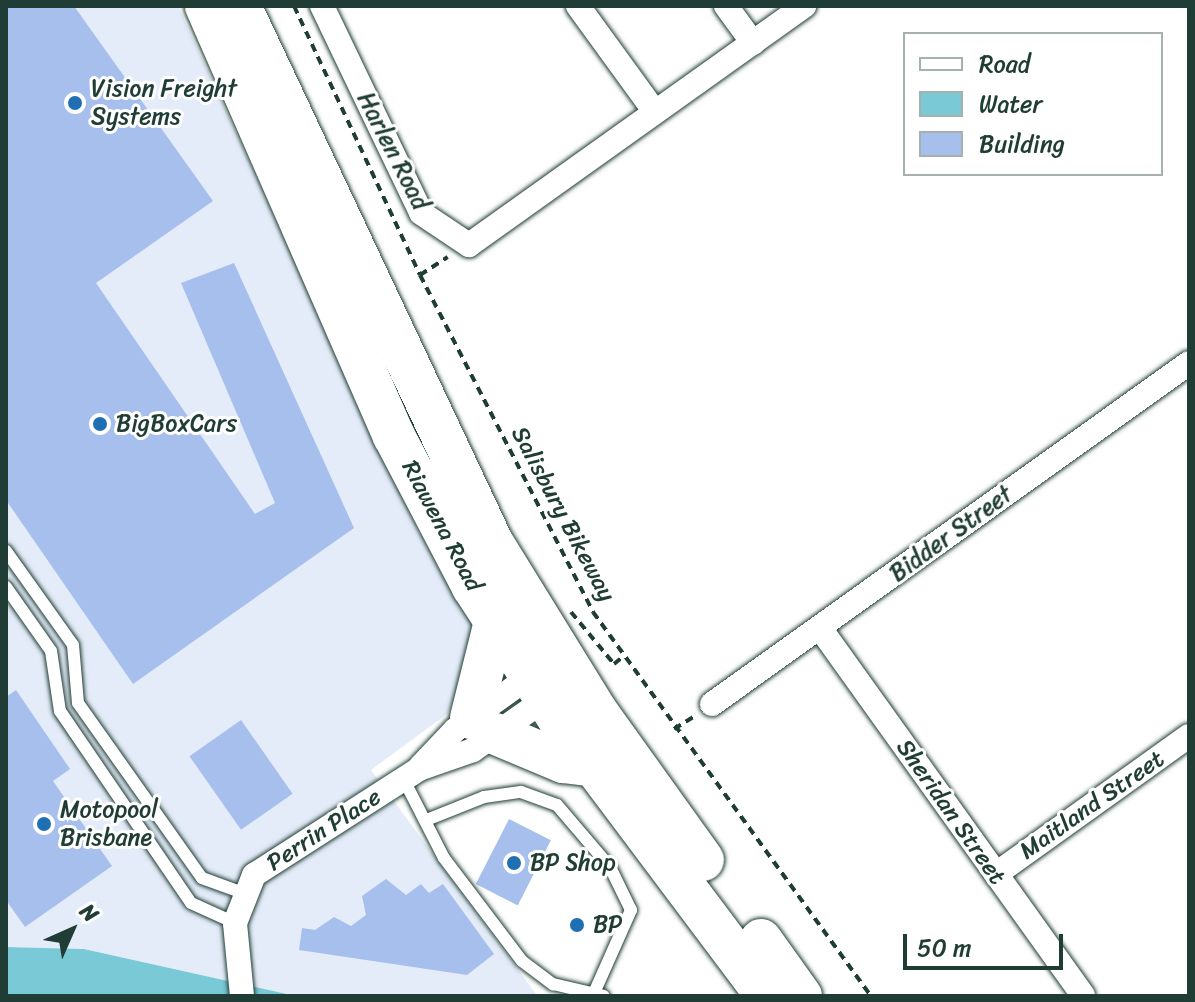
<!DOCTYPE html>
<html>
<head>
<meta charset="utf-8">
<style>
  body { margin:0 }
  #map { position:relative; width:1195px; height:1002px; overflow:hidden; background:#fff; font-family:Sriracha,sans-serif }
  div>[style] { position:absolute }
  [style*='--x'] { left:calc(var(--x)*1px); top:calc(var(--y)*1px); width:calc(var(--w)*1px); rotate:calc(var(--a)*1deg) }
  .built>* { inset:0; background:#e4ecf9 }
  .water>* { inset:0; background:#7ac9d7 }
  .building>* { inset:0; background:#a6bfec; transform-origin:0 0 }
  .path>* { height:4px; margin-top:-2px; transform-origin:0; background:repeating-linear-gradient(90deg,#1f3d34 0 8px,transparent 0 14px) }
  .roads { filter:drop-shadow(0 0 2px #1f3d34) drop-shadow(0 0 2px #1f3d34) }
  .service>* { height:12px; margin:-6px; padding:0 6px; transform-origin:6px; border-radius:6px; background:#fff }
  .minor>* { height:24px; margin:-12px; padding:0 12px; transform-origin:12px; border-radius:12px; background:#fff }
  .trunk>* { height:42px; margin:-21px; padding:0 21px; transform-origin:21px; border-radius:21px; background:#fff }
  .dots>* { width:22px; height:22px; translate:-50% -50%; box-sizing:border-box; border:4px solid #fff; border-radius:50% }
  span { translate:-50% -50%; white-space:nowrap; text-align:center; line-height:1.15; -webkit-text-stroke:6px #fff; paint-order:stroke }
  .poi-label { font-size:24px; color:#1f3d34 }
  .left { translate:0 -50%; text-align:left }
  .street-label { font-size:24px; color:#1f3d34 }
  .frame { position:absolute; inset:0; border:8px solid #1f3d34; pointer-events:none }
  .legend { position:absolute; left:903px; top:32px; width:260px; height:144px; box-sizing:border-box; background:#fff; border:2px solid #a5b1ae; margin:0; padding:10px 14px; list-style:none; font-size:24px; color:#1f3d34 }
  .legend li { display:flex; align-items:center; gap:16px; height:40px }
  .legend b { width:40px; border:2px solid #a5b1ae }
  .north { position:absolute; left:32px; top:890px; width:80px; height:80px; -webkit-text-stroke:6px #fff; paint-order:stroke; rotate:45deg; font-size:22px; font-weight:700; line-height:32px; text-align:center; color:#1f3d34 }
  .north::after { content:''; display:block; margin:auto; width:28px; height:36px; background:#1f3d34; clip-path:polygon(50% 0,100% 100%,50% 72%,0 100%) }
  .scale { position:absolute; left:903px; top:934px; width:160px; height:36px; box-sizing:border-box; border:4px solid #1f3d34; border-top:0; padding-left:10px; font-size:24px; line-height:28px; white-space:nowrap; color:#1f3d34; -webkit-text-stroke:6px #fff; paint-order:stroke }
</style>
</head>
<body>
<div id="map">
  <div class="built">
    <div style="clip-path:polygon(6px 6px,178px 6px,420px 533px,470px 617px,476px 648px,447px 714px,371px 770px,536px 994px,294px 996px,84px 949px,6px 947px)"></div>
  </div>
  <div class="water">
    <div style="clip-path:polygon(6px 947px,84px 949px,296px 996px,6px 996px)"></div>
  </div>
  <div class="building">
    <div style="clip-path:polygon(6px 6px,74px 6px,213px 201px,96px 283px,255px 514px,275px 503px,181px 283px,234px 263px,354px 528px,133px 684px,6px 500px)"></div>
    <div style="clip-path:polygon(16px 690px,70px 769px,53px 781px,112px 866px,25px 927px,6px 900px,6px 697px)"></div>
    <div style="left:241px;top:720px;width:90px;height:63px;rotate:55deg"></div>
    <div style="left:509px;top:819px;width:47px;height:73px;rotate:27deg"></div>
    <div style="clip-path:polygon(386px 879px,406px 895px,421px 884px,429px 893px,443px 884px,494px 954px,467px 975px,299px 950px,302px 928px,315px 930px,334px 917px,351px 926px,366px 915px,362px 896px)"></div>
  </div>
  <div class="path">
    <div style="--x:294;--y:6;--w:297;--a:64.9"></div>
    <div style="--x:420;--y:275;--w:379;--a:62.8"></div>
    <div style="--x:593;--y:612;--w:474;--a:54.1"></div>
    <div style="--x:420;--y:275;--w:33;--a:-33"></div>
    <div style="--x:571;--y:612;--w:67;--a:50.4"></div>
    <div style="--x:614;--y:664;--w:13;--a:-39"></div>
    <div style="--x:674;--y:729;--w:26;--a:-32"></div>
  </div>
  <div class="roads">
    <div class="service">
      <div style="--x:6;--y:551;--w:115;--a:54.5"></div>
      <div style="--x:73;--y:645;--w:58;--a:85.1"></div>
      <div style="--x:78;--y:703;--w:214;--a:54.7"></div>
      <div style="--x:202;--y:878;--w:47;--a:20"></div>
      <div style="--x:6;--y:587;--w:78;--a:54.9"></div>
      <div style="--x:51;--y:651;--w:61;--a:81.5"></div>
      <div style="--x:60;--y:711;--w:232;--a:55.7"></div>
      <div style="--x:191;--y:903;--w:48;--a:24.4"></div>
      <div style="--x:403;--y:778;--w:90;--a:62.9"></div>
      <div style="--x:444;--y:858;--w:129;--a:52.9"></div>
      <div style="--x:522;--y:961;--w:39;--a:37"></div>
      <div style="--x:553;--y:984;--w:52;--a:13.2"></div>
      <div style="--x:429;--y:819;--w:59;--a:-21.8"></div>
      <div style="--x:484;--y:797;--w:37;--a:-8"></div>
      <div style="--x:521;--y:792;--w:38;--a:20"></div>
      <div style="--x:557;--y:805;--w:82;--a:49.5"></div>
      <div style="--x:610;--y:867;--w:48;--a:64"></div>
      <div style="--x:631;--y:910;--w:89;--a:114"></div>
    </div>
    <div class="minor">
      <div style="--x:322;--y:6;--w:229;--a:64.4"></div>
      <div style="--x:421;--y:213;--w:58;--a:33.7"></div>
      <div style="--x:469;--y:245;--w:412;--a:-35.5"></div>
      <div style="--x:578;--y:6;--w:131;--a:54"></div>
      <div style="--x:726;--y:6;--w:46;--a:53.9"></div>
      <div style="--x:820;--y:628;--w:452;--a:54.4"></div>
      <div style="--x:712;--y:704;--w:586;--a:-35.56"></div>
      <div style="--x:420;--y:767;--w:51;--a:-46.6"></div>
      <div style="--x:455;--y:730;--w:105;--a:-35.7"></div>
      <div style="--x:996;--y:874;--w:237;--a:-35.6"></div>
      <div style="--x:242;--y:996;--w:73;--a:-95.5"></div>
      <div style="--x:235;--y:923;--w:52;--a:-68.4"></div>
      <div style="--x:254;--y:875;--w:196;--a:-32.7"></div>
      <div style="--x:419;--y:769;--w:57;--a:-19.4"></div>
      <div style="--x:473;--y:750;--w:99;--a:-35.1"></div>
    </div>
    <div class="trunk">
      <div style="--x:206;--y:6;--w:469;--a:66.4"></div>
      <div style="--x:394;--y:436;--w:170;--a:62.4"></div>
      <div style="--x:473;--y:587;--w:156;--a:57"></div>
      <div style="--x:558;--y:718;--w:348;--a:53.1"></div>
      <div style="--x:240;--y:6;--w:592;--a:64.82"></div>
      <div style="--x:492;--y:542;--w:200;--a:58.3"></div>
      <div style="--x:597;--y:712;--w:182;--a:54.4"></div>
      <div style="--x:471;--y:718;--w:99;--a:-76"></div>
      <div style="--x:496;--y:734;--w:73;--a:22.7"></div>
      <div style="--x:563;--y:762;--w:31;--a:7"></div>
      <div style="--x:761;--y:940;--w:69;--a:54.5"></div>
    </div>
  </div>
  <div class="dots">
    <div style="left:75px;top:103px;background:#1f6fb2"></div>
    <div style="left:100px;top:424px;background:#1f6fb2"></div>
    <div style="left:44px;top:824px;background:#1f6fb2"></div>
    <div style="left:514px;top:863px;background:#1f6fb2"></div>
    <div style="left:577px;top:925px;background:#1f6fb2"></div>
  </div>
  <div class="poi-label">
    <span class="left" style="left:91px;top:103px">Vision Freight<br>Systems</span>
    <span class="left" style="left:116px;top:424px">BigBoxCars</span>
    <span class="left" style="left:60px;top:824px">Motopool<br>Brisbane</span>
    <span class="left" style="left:530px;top:863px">BP Shop</span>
    <span class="left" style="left:593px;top:925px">BP</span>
  </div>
  <div class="street-label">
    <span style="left:393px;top:151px;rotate:63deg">Harlen Road</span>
    <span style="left:563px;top:514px;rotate:62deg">Salisbury Bikeway</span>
    <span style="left:442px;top:526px;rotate:62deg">Riawena Road</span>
    <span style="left:951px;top:534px;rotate:-36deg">Bidder Street</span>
    <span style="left:1092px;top:805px;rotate:-35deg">Maitland Street</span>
    <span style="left:951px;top:812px;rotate:55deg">Sheridan Street</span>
    <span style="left:324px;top:830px;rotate:-33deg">Perrin Place</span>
  </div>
  <div class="frame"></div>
  <ul class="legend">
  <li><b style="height:10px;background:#fff"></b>Road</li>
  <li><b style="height:22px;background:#7ac9d7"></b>Water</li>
  <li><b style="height:22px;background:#a6bfec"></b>Building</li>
  </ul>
  <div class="north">N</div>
  <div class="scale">50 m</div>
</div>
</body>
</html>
